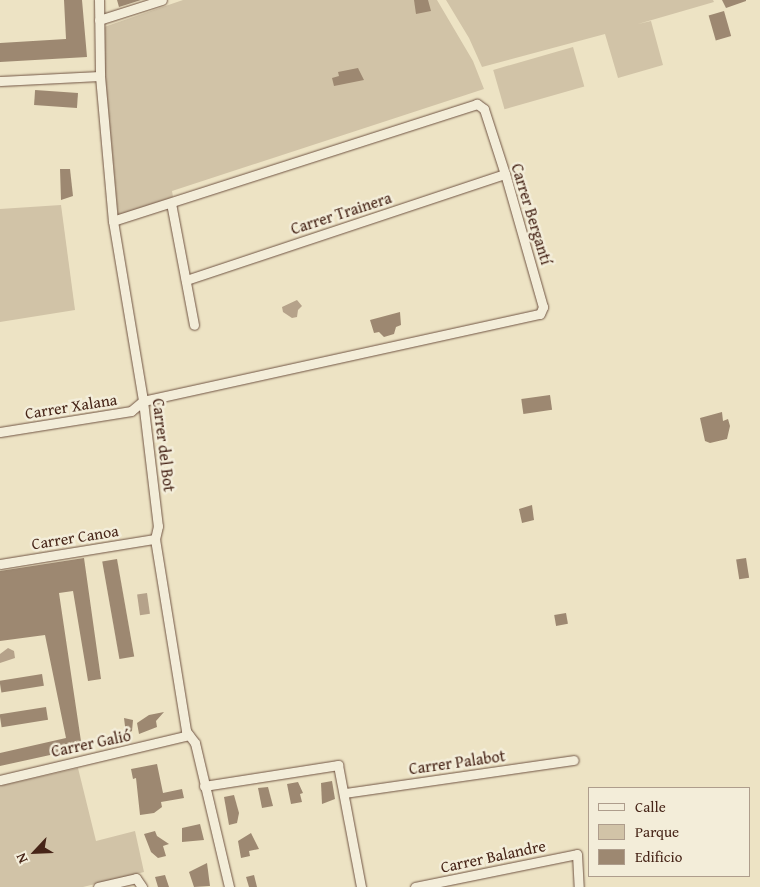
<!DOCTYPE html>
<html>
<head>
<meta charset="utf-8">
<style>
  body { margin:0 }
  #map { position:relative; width:760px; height:887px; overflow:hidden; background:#ede3c4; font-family:"Gentium Book Plus",serif }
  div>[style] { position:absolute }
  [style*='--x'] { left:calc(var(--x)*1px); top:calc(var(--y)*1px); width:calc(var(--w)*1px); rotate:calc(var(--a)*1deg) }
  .green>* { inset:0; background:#d1c3a7; transform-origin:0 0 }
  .water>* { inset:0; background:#b5a28a; transform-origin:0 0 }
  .building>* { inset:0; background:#9d8871; transform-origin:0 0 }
  .roads { filter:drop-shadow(0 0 1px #705443) drop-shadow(0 0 1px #705443) }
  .street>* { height:9px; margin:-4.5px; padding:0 4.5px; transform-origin:4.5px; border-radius:4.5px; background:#f3edd9 }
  span { translate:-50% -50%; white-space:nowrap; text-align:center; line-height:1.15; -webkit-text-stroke:5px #f3edd9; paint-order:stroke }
  .street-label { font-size:16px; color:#472518 }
  .legend { position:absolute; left:588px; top:787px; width:162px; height:90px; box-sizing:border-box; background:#f3edd9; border:1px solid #ae9d8c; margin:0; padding:6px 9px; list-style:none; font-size:15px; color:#472518 }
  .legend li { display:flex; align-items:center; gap:10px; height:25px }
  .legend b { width:25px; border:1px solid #ae9d8c }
  .north { position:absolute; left:10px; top:827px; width:50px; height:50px; -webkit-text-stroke:4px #f3edd9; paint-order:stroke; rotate:245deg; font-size:14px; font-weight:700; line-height:20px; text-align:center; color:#472518 }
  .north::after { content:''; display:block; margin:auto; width:18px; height:22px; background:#472518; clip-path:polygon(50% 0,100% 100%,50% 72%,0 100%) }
</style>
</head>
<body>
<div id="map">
  <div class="green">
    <div style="clip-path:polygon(183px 0,437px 0,473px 61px,484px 89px,172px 191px,173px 197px,118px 215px,101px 28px)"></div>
    <div style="clip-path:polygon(446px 0,713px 0,714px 2px,638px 24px,651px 21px,663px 65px,618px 78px,605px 34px,482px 67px,469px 38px)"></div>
    <div style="left:573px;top:47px;width:41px;height:83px;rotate:74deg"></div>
    <div style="clip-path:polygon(61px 205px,75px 310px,0 322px,0 209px)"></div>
    <div style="clip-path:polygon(78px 768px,96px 841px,135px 831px,144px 872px,83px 887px,0 887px,0 786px)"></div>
  </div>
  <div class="water">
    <div style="clip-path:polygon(297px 300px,302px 306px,298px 310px,297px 317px,292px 318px,283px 312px,282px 307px)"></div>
    <div style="left:147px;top:593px;width:21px;height:10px;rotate:82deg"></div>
    <div style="clip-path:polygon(8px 648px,14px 651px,15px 658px,0 663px,0 654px)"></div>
  </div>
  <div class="building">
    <div style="clip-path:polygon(64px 0,82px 0,87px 57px,0 62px,0 43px,66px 39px)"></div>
    <div style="clip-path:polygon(117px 0,141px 0,119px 7px)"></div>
    <div style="clip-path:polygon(414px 0,428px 0,431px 11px,416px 14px)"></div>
    <div style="clip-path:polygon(722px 0,746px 0,746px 1px,726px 8px)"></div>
    <div style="left:724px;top:11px;width:26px;height:16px;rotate:74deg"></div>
    <div style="clip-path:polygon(358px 68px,364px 80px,334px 86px,332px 78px,339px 76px,338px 72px)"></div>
    <div style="left:78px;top:93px;width:15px;height:43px;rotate:94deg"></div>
    <div style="clip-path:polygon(60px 169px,70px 169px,73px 196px,61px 200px)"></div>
    <div style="clip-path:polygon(400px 312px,401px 325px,396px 327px,394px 334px,384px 337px,379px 332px,374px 333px,370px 320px)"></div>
    <div style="left:550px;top:395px;width:15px;height:29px;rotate:82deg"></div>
    <div style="clip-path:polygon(722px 412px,723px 421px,728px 419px,730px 426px,727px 439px,710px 443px,705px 441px,700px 418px)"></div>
    <div style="clip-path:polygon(532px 505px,534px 520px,522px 523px,519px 509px)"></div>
    <div style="clip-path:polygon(84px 558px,101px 679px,88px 681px,73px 591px,59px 593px,82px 748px,0 766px,0 753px,66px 738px,45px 635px,0 641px,0 571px)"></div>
    <div style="left:746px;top:558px;width:20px;height:10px;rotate:81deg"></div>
    <div style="left:117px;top:559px;width:99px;height:15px;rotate:80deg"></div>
    <div style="left:566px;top:613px;width:11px;height:12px;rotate:80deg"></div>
    <div style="left:42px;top:674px;width:12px;height:43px;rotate:81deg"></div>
    <div style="left:46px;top:707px;width:13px;height:47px;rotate:81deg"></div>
    <div style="clip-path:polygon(164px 712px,156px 721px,157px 727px,139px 734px,137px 723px,149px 715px)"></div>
    <div style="clip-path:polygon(124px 718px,133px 720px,132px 731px,126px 734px)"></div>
    <div style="clip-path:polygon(157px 764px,163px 793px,182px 789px,184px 798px,161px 802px,162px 807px,154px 813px,140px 815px,136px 778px,133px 779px,131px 769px)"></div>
    <div style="clip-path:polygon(332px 781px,335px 799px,322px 804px,321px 783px)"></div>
    <div style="clip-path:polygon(298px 782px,303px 793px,300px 794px,302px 802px,291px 804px,287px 784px)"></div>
    <div style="clip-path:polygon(268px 787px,273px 806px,262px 808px,258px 788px)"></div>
    <div style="clip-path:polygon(234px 795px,239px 813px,237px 823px,229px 825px,224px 797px)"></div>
    <div style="clip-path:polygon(200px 824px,204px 840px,182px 842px,182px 828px)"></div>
    <div style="clip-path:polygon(155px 831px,157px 836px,169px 844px,163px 846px,166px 856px,158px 858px,151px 852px,144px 834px)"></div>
    <div style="clip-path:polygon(251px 833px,259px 849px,249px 851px,250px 856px,241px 858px,238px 841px)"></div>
    <div style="clip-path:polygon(207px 863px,210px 886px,194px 887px,189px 872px)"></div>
    <div style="clip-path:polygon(165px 875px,169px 887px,158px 887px,155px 877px)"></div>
    <div style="clip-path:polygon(254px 875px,257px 887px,249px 887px,246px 877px)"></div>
  </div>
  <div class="roads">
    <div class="street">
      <div style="--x:99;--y:0;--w:76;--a:89.2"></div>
      <div style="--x:100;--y:76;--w:146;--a:84.9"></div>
      <div style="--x:113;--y:221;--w:182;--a:80.5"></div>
      <div style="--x:143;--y:401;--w:126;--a:83.2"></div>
      <div style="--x:158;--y:526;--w:13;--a:103"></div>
      <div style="--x:155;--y:539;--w:194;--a:80.8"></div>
      <div style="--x:186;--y:731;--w:15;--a:53"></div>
      <div style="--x:195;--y:743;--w:148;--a:76.7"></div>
      <div style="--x:99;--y:20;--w:66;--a:-17.6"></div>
      <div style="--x:0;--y:81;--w:100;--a:-2.9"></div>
      <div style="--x:171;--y:203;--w:124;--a:79.3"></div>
      <div style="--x:186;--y:280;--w:336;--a:-18.4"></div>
      <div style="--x:0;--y:432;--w:133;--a:-9.1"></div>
      <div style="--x:131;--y:411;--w:16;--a:-40"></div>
      <div style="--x:143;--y:401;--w:406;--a:-12.4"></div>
      <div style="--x:540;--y:314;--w:8;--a:-67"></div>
      <div style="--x:543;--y:307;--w:138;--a:-105.9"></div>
      <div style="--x:505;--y:174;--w:68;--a:-107.9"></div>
      <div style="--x:484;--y:109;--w:9;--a:-144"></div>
      <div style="--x:477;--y:104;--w:382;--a:162.2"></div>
      <div style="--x:0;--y:564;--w:157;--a:-9.2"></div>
      <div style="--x:0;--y:780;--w:194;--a:-13.4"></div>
      <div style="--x:204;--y:786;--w:136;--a:-8.9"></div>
      <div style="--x:338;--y:765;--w:124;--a:79.3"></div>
      <div style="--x:345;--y:793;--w:231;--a:-8.2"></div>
      <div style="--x:98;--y:887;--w:39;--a:-13"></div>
      <div style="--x:136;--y:878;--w:11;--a:56"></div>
      <div style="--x:415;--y:887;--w:165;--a:-11.5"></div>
      <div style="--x:577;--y:854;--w:33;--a:87"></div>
    </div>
  </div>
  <div class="street-label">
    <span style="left:341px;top:213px;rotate:-18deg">Carrer Trainera</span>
    <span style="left:532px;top:214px;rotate:73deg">Carrer Bergantí</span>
    <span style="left:71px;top:406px;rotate:-9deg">Carrer Xalana</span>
    <span style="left:164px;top:445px;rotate:83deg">Carrer del Bot</span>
    <span style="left:75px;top:537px;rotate:-9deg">Carrer Canoa</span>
    <span style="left:91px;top:743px;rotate:-12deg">Carrer Galió</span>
    <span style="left:457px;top:762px;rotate:-8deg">Carrer Palabot</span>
    <span style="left:493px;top:856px;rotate:-12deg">Carrer Balandre</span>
  </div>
  <ul class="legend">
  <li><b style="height:6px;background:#f3edd9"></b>Calle</li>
  <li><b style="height:14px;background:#d1c3a7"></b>Parque</li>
  <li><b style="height:14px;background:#9d8871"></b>Edificio</li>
  </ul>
  <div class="north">N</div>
</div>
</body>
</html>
